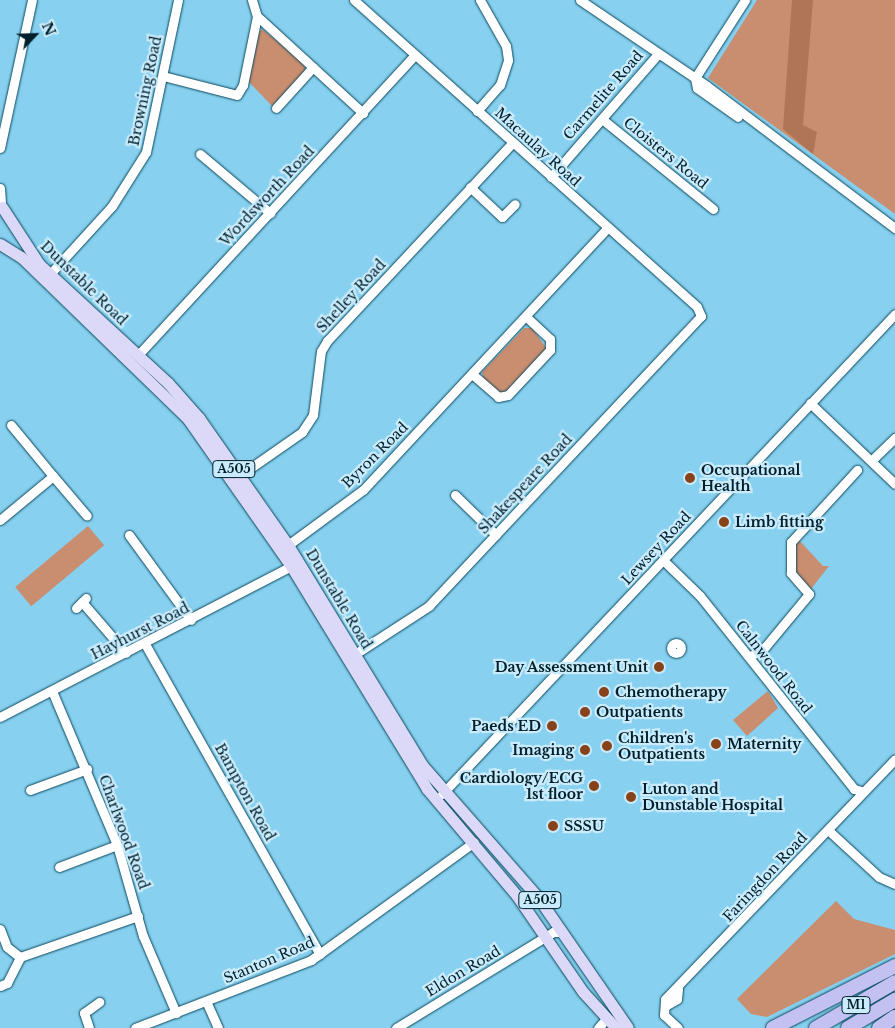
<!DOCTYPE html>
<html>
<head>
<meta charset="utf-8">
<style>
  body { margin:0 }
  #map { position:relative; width:895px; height:1028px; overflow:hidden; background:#87d0ef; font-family:"Libre Baskerville",serif }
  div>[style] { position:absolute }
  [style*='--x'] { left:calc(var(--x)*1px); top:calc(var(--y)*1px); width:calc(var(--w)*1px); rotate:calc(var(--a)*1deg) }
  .green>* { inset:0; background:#c98d6f; transform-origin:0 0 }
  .forest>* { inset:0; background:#b07456 }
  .roads { filter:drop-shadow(0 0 1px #0a485d) drop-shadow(0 0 1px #0a485d) }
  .minor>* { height:9px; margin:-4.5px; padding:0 4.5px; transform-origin:4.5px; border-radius:4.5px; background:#fff }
  .minor>.ring { margin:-4.5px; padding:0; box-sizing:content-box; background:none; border:9px solid #fff; border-radius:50% }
  .major>* { height:11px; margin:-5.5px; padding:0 5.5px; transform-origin:5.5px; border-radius:5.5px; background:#dbd9f7 }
  .highway>* { height:14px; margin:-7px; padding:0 7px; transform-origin:7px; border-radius:7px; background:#c3c0f2 }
  .dots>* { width:14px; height:14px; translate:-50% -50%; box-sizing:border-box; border:2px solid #c9ebfb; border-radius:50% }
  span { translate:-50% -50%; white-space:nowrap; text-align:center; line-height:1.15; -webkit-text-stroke:4.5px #c9ebfb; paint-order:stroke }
  .shield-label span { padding:1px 4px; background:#c9ebfb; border:1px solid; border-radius:4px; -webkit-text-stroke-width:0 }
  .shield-label { font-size:12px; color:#011f2b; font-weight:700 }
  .street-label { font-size:14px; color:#011f2b }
  .poi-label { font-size:14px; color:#011f2b; font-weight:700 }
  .left { translate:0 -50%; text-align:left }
  .right { translate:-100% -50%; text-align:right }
  .north { position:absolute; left:10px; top:10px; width:50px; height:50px; -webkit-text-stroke:4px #c9ebfb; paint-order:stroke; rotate:66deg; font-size:14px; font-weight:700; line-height:20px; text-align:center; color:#011f2b }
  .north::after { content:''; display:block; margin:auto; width:18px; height:22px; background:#011f2b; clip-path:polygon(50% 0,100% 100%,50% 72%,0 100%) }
</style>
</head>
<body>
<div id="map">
  <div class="green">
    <div style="clip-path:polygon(757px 0,895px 0,895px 214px,708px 78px)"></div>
    <div style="clip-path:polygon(262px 29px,303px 62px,306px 71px,272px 106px,248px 81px,257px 35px)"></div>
    <div style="clip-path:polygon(524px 328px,532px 328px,547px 349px,507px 392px,499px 393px,484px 380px,482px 372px)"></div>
    <div style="left:88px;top:526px;width:25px;height:95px;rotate:50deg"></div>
    <div style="clip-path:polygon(798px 539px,823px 566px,829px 566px,811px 589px,792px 569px,793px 546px)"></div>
    <div style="clip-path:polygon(768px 691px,778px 708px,747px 736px,733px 720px)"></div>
    <div style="clip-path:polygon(836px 901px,854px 919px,895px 930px,895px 954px,767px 1017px,751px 1014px,737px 999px)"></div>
  </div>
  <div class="forest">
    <div style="clip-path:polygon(792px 0,813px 0,803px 125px,817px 132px,813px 154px,783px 129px)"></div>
  </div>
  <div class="roads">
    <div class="minor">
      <div style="--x:252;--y:0;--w:17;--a:73"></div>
      <div style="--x:257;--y:16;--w:144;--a:42.5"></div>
      <div style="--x:354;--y:0;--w:460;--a:41.8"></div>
      <div style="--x:697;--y:307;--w:10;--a:66"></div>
      <div style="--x:701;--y:316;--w:398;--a:133.2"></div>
      <div style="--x:429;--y:606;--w:88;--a:147"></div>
      <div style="--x:580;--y:0;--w:153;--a:34.1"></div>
      <div style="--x:707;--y:86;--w:236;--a:37.1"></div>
      <div style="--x:163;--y:76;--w:76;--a:14.4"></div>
      <div style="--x:237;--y:95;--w:12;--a:-59"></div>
      <div style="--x:243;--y:85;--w:70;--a:-78.5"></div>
      <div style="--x:695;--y:78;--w:10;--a:79"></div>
      <div style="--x:697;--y:88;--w:50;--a:35.3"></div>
      <div style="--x:695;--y:78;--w:93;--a:-57.3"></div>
      <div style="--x:276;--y:108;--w:55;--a:-47.9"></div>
      <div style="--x:477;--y:111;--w:35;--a:-49"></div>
      <div style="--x:500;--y:85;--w:26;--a:-72"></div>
      <div style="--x:508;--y:60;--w:14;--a:-98"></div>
      <div style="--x:506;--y:46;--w:53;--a:-119.5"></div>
      <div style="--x:602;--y:119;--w:143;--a:39"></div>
      <div style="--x:0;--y:148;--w:151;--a:-77.8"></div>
      <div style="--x:200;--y:154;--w:92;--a:40.1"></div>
      <div style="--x:551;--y:177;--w:162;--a:-49"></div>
      <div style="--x:470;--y:187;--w:44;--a:43.2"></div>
      <div style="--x:502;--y:217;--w:18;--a:-45"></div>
      <div style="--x:0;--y:188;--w:14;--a:86"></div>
      <div style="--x:50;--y:274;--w:92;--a:-47.6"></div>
      <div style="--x:112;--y:206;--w:64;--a:-57.8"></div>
      <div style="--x:146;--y:152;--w:155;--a:-78.1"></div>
      <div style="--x:138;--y:355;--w:408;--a:-47.3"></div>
      <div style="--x:472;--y:374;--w:35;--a:41"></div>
      <div style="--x:498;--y:397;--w:10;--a:-11"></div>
      <div style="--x:508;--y:395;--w:62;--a:-47"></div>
      <div style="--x:550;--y:350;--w:11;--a:-90"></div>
      <div style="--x:550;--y:339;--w:33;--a:-137"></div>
      <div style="--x:810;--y:403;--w:117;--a:43.6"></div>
      <div style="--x:872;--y:460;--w:32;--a:-44"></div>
      <div style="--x:53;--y:476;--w:52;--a:49.6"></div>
      <div style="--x:239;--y:476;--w:77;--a:-34.9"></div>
      <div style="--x:302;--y:432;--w:20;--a:-57"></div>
      <div style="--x:313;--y:415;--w:64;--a:-82.9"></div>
      <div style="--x:321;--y:351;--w:12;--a:-59"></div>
      <div style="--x:327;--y:341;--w:271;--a:-46.9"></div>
      <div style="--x:455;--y:495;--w:57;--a:44.3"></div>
      <div style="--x:0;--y:520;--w:69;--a:-39.7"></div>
      <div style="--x:53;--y:476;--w:66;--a:-129.5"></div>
      <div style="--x:129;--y:535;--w:105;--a:53.9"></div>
      <div style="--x:288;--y:545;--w:93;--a:-36.3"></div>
      <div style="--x:363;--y:490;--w:359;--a:-47"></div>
      <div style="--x:663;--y:560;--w:52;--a:44.2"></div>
      <div style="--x:700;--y:596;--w:247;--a:51.4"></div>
      <div style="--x:854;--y:789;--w:7;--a:16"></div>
      <div style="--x:82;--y:602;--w:67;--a:49.2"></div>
      <div style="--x:76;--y:608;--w:14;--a:-45"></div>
      <div class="ring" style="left:671px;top:643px;width:1px;height:1px"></div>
      <div style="--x:145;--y:644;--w:356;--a:60.6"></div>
      <div style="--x:749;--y:657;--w:19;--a:-32"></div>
      <div style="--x:765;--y:647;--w:69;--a:-50.3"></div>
      <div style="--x:809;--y:594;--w:28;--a:-131"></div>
      <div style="--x:791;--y:573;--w:31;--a:-90"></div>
      <div style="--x:791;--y:542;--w:98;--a:-47.5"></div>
      <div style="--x:52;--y:691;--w:167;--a:67.1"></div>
      <div style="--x:117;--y:845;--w:95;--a:74.1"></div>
      <div style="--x:143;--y:936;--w:84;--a:66.8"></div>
      <div style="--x:0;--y:717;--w:328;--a:-27.4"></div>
      <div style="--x:30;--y:790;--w:61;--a:-20.2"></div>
      <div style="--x:442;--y:794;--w:660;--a:-46.66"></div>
      <div style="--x:828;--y:830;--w:69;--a:42.7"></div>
      <div style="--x:879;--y:877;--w:17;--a:24"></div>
      <div style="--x:59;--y:867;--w:62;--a:-20.8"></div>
      <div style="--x:0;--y:929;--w:19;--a:69"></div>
      <div style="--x:7;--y:947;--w:16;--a:38"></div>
      <div style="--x:20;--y:957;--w:125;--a:-19.2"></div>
      <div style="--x:0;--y:986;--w:8;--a:-23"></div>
      <div style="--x:7;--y:983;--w:29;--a:-63"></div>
      <div style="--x:206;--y:1001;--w:30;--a:66"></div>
      <div style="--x:665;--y:1006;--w:14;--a:-30"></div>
      <div style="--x:677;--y:999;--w:10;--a:-84"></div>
      <div style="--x:89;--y:1028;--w:16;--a:-108"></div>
      <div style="--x:84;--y:1013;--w:19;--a:-36"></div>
      <div style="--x:135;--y:1028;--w:189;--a:-21.1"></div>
      <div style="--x:311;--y:960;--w:201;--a:-35.9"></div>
      <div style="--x:396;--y:1028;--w:184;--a:-31.4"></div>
      <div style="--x:553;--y:932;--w:9;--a:0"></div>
      <div style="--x:598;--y:1028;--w:13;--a:-48"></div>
      <div style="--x:678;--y:1028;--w:19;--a:-137"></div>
      <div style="--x:664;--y:1015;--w:16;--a:-86"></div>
      <div style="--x:665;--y:999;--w:332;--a:-46.2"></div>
    </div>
    <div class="major">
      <div style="--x:2;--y:207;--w:68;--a:57"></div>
      <div style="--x:39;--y:264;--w:176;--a:42.7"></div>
      <div style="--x:168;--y:383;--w:47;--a:48.5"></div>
      <div style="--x:199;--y:418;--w:155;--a:55"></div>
      <div style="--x:288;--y:545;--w:259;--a:58.6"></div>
      <div style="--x:423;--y:766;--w:173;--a:48.8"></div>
      <div style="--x:537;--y:896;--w:160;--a:55.4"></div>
      <div style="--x:0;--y:244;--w:25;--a:32"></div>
      <div style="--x:21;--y:257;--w:233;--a:44.1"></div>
      <div style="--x:188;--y:419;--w:179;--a:55"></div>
      <div style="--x:291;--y:566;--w:261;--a:58.6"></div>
      <div style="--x:427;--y:789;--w:140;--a:49.9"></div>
      <div style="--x:517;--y:896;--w:116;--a:55.5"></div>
      <div style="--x:583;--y:992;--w:49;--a:47.5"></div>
    </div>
    <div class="highway">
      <div style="--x:773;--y:1028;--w:137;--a:-26.9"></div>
      <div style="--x:816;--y:1028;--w:91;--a:-30.2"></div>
      <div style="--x:848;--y:1028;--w:55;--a:-30.8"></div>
      <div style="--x:879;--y:1028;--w:19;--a:-35"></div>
    </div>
  </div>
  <div class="dots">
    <div style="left:690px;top:478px;background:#87421a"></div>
    <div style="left:724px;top:522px;background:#87421a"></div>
    <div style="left:659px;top:667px;background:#87421a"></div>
    <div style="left:604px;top:692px;background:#87421a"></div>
    <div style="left:585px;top:712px;background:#87421a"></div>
    <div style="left:552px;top:726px;background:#87421a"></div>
    <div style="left:716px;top:744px;background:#87421a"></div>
    <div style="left:607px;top:746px;background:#87421a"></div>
    <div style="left:585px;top:750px;background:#87421a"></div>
    <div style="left:594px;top:786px;background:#87421a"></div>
    <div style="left:631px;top:797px;background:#87421a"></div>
    <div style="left:553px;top:826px;background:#87421a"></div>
  </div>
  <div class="shield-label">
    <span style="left:234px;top:469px">A505</span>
    <span style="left:540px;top:900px">A505</span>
    <span style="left:856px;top:1005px">M1</span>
  </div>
  <div class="street-label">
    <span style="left:145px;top:91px;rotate:-78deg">Browning Road</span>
    <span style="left:603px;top:95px;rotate:-49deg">Carmelite Road</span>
    <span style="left:538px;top:147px;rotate:42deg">Macaulay Road</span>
    <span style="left:666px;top:153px;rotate:39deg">Cloisters Road</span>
    <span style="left:267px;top:196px;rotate:-47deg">Wordsworth Road</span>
    <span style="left:84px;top:283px;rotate:44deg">Dunstable Road</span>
    <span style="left:351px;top:296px;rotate:-47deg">Shelley Road</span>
    <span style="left:375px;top:455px;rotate:-45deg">Byron Road</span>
    <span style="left:525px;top:484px;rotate:-47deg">Shakespeare Road</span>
    <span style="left:656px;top:548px;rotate:-47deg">Lewsey Road</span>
    <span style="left:339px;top:599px;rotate:59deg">Dunstable Road</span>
    <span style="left:140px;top:631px;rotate:-27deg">Hayhurst Road</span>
    <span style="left:774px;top:667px;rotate:52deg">Calnwood Road</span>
    <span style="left:245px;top:792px;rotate:61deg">Bampton Road</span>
    <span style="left:124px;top:832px;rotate:70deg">Charlwood Road</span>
    <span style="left:765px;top:877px;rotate:-47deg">Faringdon Road</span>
    <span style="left:269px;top:960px;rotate:-23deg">Stanton Road</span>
    <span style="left:463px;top:971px;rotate:-31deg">Eldon Road</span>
  </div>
  <div class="poi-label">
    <span class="left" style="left:701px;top:478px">Occupational<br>Health</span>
    <span class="left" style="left:735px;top:522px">Limb fitting</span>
    <span class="right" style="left:648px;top:667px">Day Assessment Unit</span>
    <span class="left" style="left:615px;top:692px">Chemotherapy</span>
    <span class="left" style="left:596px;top:712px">Outpatients</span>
    <span class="right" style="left:541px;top:726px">Paeds ED</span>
    <span class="left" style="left:618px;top:746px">Children's<br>Outpatients</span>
    <span class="left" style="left:727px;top:744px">Maternity</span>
    <span class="right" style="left:574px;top:750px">Imaging</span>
    <span class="right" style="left:583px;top:786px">Cardiology/ECG<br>1st floor</span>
    <span class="left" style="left:642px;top:797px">Luton and<br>Dunstable Hospital</span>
    <span class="left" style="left:564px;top:826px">SSSU</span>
  </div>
  <div class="north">N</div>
</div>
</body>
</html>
